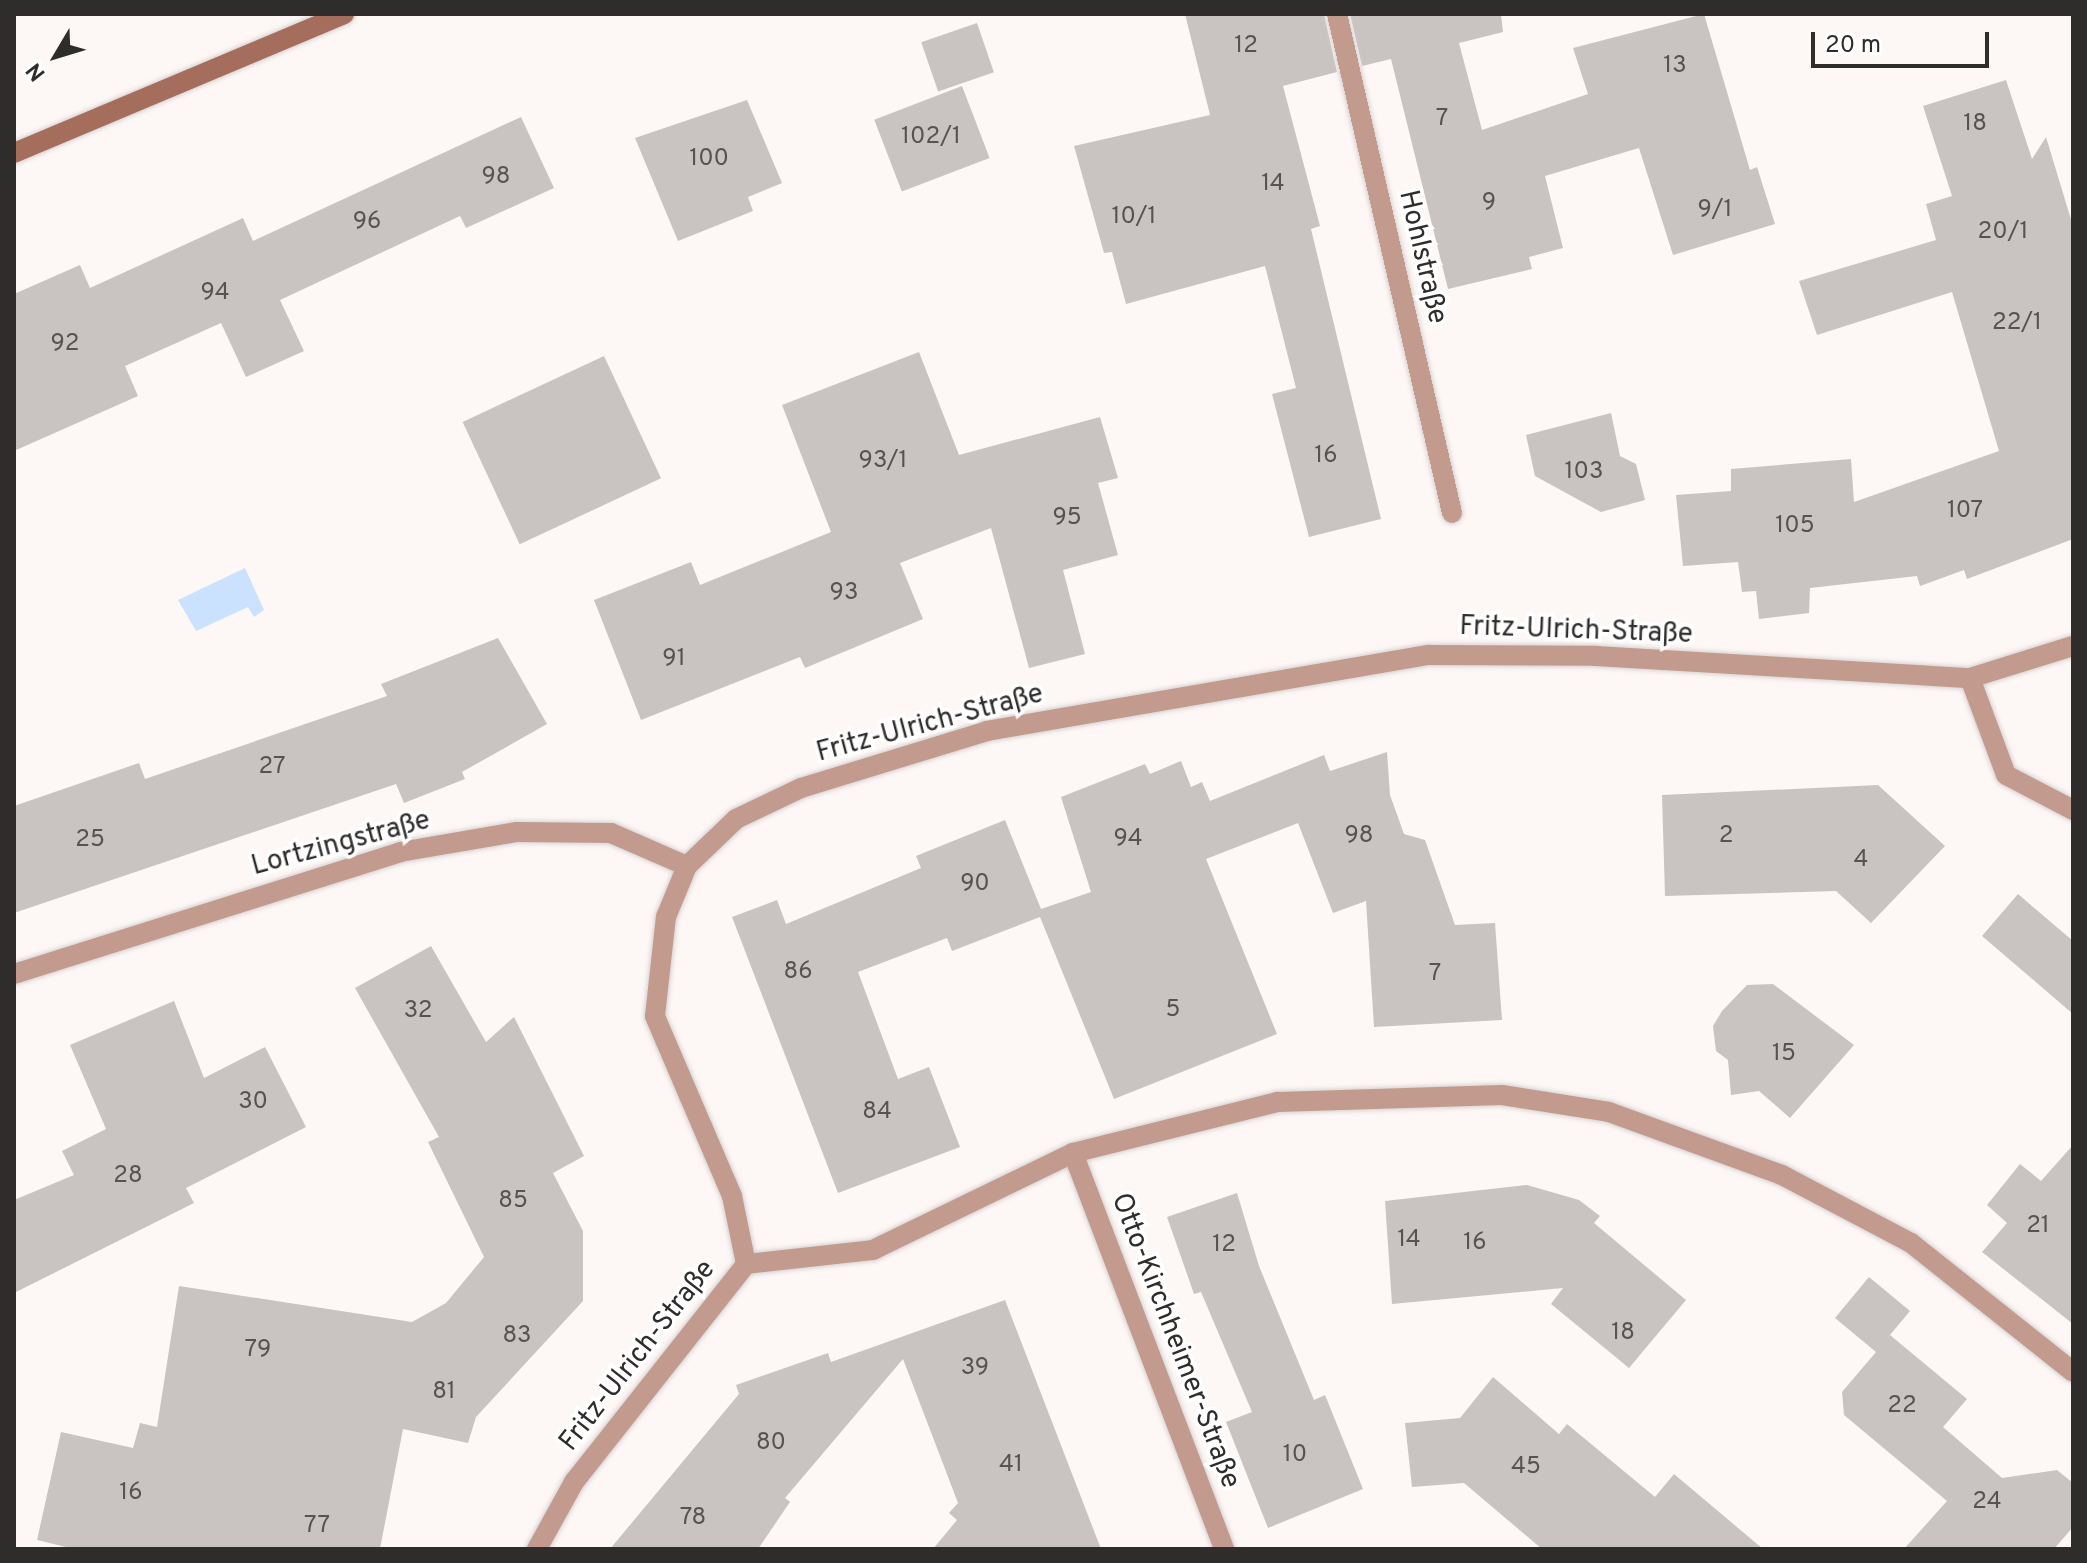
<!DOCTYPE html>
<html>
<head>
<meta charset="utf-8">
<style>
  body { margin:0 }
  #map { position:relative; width:2087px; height:1563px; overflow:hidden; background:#fdf7f6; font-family:Overpass,sans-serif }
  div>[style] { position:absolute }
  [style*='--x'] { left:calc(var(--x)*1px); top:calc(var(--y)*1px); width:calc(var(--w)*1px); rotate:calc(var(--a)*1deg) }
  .water>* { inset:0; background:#cae2fd }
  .building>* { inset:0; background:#c9c4c2; transform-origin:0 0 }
  .roads { filter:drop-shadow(0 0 2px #d8d3d2) drop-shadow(0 0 2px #d8d3d2) }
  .street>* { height:20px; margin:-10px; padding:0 10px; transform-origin:10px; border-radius:10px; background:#c39b8e }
  .secondary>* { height:20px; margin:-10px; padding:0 10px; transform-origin:10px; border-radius:10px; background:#a56d5b }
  span { translate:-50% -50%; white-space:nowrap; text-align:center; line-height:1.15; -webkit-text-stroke:7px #fff; paint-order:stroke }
  .number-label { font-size:24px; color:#565352 }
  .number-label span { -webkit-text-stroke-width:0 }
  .street-label { font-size:28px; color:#2f2d2c }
  .frame { position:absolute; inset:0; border:16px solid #2f2d2c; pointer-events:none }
  .north { position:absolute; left:16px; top:16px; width:80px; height:80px; -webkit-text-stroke:6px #fff; paint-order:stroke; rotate:232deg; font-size:22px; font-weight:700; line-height:32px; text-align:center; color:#2f2d2c }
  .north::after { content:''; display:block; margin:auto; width:28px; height:36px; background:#2f2d2c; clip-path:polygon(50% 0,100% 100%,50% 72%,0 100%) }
  .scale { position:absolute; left:1811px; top:32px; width:178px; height:36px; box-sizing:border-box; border:4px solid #2f2d2c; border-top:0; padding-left:10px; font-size:24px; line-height:28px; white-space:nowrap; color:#2f2d2c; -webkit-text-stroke:6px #fff; paint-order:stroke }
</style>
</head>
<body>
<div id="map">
  <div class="water">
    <div style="clip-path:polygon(245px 568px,264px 610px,254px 617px,248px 607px,196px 631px,178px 600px)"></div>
  </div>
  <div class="building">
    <div style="clip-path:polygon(1185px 14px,1324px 14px,1337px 72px,1283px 86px,1320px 226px,1311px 229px,1381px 519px,1309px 537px,1272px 394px,1296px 388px,1265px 266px,1126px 304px,1112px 252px,1104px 253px,1074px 146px,1210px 115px)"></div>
    <div style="clip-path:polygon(1350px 14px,1501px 14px,1503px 32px,1459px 43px,1482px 130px,1588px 94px,1573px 48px,1704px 14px,1750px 170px,1757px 167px,1775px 224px,1673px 255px,1639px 148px,1545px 176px,1563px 248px,1529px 257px,1532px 269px,1448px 289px,1391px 59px,1362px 66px)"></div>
    <div style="left:977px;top:23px;width:52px;height:59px;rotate:71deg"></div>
    <div style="clip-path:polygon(2006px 80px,2032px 159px,2046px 137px,2073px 226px,2073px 539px,1967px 579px,1964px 570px,1920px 586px,1917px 576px,1810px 588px,1809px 613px,1759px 619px,1756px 591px,1742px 592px,1738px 562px,1683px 566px,1676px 495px,1731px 491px,1731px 469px,1851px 459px,1854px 502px,1999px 451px,1952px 292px,1817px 335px,1799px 281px,1936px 240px,1926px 204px,1952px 196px,1923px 106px)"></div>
    <div style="left:962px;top:86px;width:77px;height:94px;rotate:69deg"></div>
    <div style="clip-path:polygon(747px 100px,782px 183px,748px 197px,753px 211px,678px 241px,635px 138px)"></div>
    <div style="clip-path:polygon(521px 117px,554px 188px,466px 228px,460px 216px,280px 300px,304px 351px,246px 377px,221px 323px,125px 366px,138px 396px,14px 451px,14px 294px,80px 265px,90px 288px,243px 218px,253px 241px)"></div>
    <div style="clip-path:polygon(919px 352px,959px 455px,1100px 417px,1118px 478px,1098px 483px,1118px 555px,1063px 570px,1085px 654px,1029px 668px,991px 528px,900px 563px,923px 619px,805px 668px,800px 657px,641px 720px,594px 600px,691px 562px,700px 585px,831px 532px,782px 405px)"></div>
    <div style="left:604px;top:356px;width:135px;height:156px;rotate:65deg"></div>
    <div style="clip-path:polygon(1611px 413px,1620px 456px,1636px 464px,1645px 500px,1601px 512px,1535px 476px,1526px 435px)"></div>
    <div style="clip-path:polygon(498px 638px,547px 724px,462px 772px,465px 779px,404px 803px,396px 784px,14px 913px,14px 806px,139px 763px,145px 779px,387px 696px,381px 684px)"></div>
    <div style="clip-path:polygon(1387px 752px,1390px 795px,1404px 834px,1425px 840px,1455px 925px,1495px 923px,1502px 1020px,1374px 1027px,1366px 901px,1333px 913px,1298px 823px,1206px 859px,1277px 1034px,1114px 1099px,1040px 917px,952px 951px,947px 938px,858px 972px,898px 1079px,929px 1067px,960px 1147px,838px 1193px,732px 917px,777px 900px,786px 924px,921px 868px,916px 856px,1005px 820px,1041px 909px,1091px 892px,1061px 797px,1145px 764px,1150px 774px,1181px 761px,1191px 787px,1202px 782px,1210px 801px,1324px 755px,1330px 771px)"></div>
    <div style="clip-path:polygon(1878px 785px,1945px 846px,1871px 923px,1836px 891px,1665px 896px,1662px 795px)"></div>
    <div style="clip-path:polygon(2018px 894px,2073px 941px,2073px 1014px,1982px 936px)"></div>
    <div style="clip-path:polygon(431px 946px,486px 1042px,514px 1017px,584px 1156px,553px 1173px,583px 1231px,583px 1301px,476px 1417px,468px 1443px,403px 1429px,380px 1549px,74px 1549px,37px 1540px,61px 1432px,133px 1448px,140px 1423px,157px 1427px,179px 1286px,412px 1322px,446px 1303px,484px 1257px,428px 1142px,439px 1137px,355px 988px)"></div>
    <div style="clip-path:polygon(1773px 984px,1854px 1045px,1790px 1118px,1759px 1091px,1731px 1095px,1728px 1060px,1716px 1051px,1713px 1026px,1722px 1011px,1747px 985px)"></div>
    <div style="clip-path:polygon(174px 1001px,204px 1078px,265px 1047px,306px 1127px,186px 1188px,194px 1203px,14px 1293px,14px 1200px,74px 1175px,62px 1151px,106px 1129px,70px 1045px)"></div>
    <div style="clip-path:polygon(2073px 1145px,2073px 1324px,1982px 1252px,2007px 1223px,1987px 1205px,2020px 1164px,2041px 1181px)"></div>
    <div style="clip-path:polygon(1527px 1185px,1579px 1200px,1600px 1216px,1594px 1223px,1686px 1300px,1629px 1368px,1551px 1304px,1563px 1288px,1392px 1304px,1385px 1201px)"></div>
    <div style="clip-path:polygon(1237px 1193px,1259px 1266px,1314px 1400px,1325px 1395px,1363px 1489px,1268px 1528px,1226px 1422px,1252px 1412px,1201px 1292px,1194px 1294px,1167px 1217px)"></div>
    <div style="clip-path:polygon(1869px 1277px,1910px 1311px,1890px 1335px,1967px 1399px,1943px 1427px,2002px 1478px,2057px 1470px,2073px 1483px,2073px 1527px,2054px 1549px,1904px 1549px,1947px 1501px,1844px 1415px,1842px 1392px,1876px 1352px,1835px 1318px)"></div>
    <div style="clip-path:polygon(1005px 1300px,1101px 1549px,933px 1549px,957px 1520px,949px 1513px,958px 1503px,903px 1359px,785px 1498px,790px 1502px,758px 1549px,610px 1549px,739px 1394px,736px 1385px,828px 1353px,831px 1362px)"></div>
    <div style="clip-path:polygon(1493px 1377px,1559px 1434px,1567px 1424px,1655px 1497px,1674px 1474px,1763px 1549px,1542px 1549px,1464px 1483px,1412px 1487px,1405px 1423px,1460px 1418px)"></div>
  </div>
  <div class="roads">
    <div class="street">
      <div style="--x:1337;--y:14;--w:512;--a:77.02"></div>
      <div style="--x:1970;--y:678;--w:103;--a:69.6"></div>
      <div style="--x:2006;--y:775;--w:76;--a:27.6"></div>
      <div style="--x:14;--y:974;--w:405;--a:-17.5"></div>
      <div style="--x:400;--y:852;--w:119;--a:-9.7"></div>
      <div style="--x:517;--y:832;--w:94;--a:0.6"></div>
      <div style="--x:611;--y:833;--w:83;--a:23.5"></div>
      <div style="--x:1073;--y:1153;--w:424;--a:69.1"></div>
      <div style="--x:746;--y:1264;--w:128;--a:-6.3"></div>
      <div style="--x:873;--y:1250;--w:222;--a:-25.9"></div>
      <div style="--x:1073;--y:1153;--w:211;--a:-14"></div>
      <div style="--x:1278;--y:1102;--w:224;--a:-1.8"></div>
      <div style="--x:1502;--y:1095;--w:108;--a:9"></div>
      <div style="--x:1609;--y:1112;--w:184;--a:20"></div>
      <div style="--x:1782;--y:1175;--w:146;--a:27.8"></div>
      <div style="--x:1911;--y:1243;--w:207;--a:38.5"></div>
      <div style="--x:537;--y:1549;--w:77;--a:-61.1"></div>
      <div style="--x:574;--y:1482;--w:278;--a:-51.7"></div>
      <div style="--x:746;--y:1264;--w:69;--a:-101.6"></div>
      <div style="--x:732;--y:1196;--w:196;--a:-113.2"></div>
      <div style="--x:655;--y:1016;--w:100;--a:-83.7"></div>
      <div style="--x:666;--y:917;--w:55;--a:-67.6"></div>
      <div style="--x:687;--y:866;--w:68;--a:-43.8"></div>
      <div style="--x:736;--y:819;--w:72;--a:-25.5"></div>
      <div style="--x:801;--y:788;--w:195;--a:-17"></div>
      <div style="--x:987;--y:731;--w:448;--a:-9.8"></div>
      <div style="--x:1429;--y:655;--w:167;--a:0.3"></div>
      <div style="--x:1596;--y:656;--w:375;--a:3.4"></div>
      <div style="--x:1970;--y:678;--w:108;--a:-17.3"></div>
    </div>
    <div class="secondary">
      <div style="--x:14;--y:153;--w:358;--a:-22.8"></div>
    </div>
  </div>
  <div class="number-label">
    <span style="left:1246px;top:47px">12</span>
    <span style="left:1675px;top:67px">13</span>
    <span style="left:1442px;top:120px">7</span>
    <span style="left:1975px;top:125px">18</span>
    <span style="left:931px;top:138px">102/1</span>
    <span style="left:709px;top:160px">100</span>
    <span style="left:496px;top:178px">98</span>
    <span style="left:1273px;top:185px">14</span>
    <span style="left:1489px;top:204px">9</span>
    <span style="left:1715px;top:211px">9/1</span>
    <span style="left:1134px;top:218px">10/1</span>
    <span style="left:367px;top:223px">96</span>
    <span style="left:2003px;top:233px">20/1</span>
    <span style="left:215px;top:294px">94</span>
    <span style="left:2017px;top:324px">22/1</span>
    <span style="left:65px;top:345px">92</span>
    <span style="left:1326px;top:457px">16</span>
    <span style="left:883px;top:462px">93/1</span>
    <span style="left:1584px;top:473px">103</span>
    <span style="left:1965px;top:512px">107</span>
    <span style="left:1067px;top:519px">95</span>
    <span style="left:1795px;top:527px">105</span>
    <span style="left:844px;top:594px">93</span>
    <span style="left:674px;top:660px">91</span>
    <span style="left:272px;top:768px">27</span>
    <span style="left:1359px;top:837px">98</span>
    <span style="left:1726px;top:837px">2</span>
    <span style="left:1128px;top:840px">94</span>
    <span style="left:90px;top:841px">25</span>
    <span style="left:1861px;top:861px">4</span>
    <span style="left:975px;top:885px">90</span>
    <span style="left:798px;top:973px">86</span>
    <span style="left:1435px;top:975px">7</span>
    <span style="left:1173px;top:1011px">5</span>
    <span style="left:418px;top:1012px">32</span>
    <span style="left:1784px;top:1055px">15</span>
    <span style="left:253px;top:1103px">30</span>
    <span style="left:877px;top:1113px">84</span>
    <span style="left:128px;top:1177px">28</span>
    <span style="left:513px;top:1202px">85</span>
    <span style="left:2038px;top:1227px">21</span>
    <span style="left:1409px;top:1241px">14</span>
    <span style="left:1475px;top:1244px">16</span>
    <span style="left:1224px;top:1246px">12</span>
    <span style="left:1623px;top:1334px">18</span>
    <span style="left:517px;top:1337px">83</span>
    <span style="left:258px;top:1351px">79</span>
    <span style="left:975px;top:1369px">39</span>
    <span style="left:444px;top:1393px">81</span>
    <span style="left:1902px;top:1407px">22</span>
    <span style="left:771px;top:1444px">80</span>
    <span style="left:1295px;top:1456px">10</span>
    <span style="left:1011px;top:1466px">41</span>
    <span style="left:1526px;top:1468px">45</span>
    <span style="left:131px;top:1494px">16</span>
    <span style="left:1987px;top:1503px">24</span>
    <span style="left:693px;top:1519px">78</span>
    <span style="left:317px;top:1527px">77</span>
  </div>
  <div class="street-label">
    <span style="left:1422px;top:257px;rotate:77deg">Hohlstraße</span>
    <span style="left:1576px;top:631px;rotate:2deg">Fritz-Ulrich-Straße</span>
    <span style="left:930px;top:724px;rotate:-15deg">Fritz-Ulrich-Straße</span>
    <span style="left:341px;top:844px;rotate:-15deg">Lortzingstraße</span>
    <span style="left:1175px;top:1341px;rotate:69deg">Otto-Kirchheimer-Straße</span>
    <span style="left:638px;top:1356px;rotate:-52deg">Fritz-Ulrich-Straße</span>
  </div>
  <div class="frame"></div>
  <div class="north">N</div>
  <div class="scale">20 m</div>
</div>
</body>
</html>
